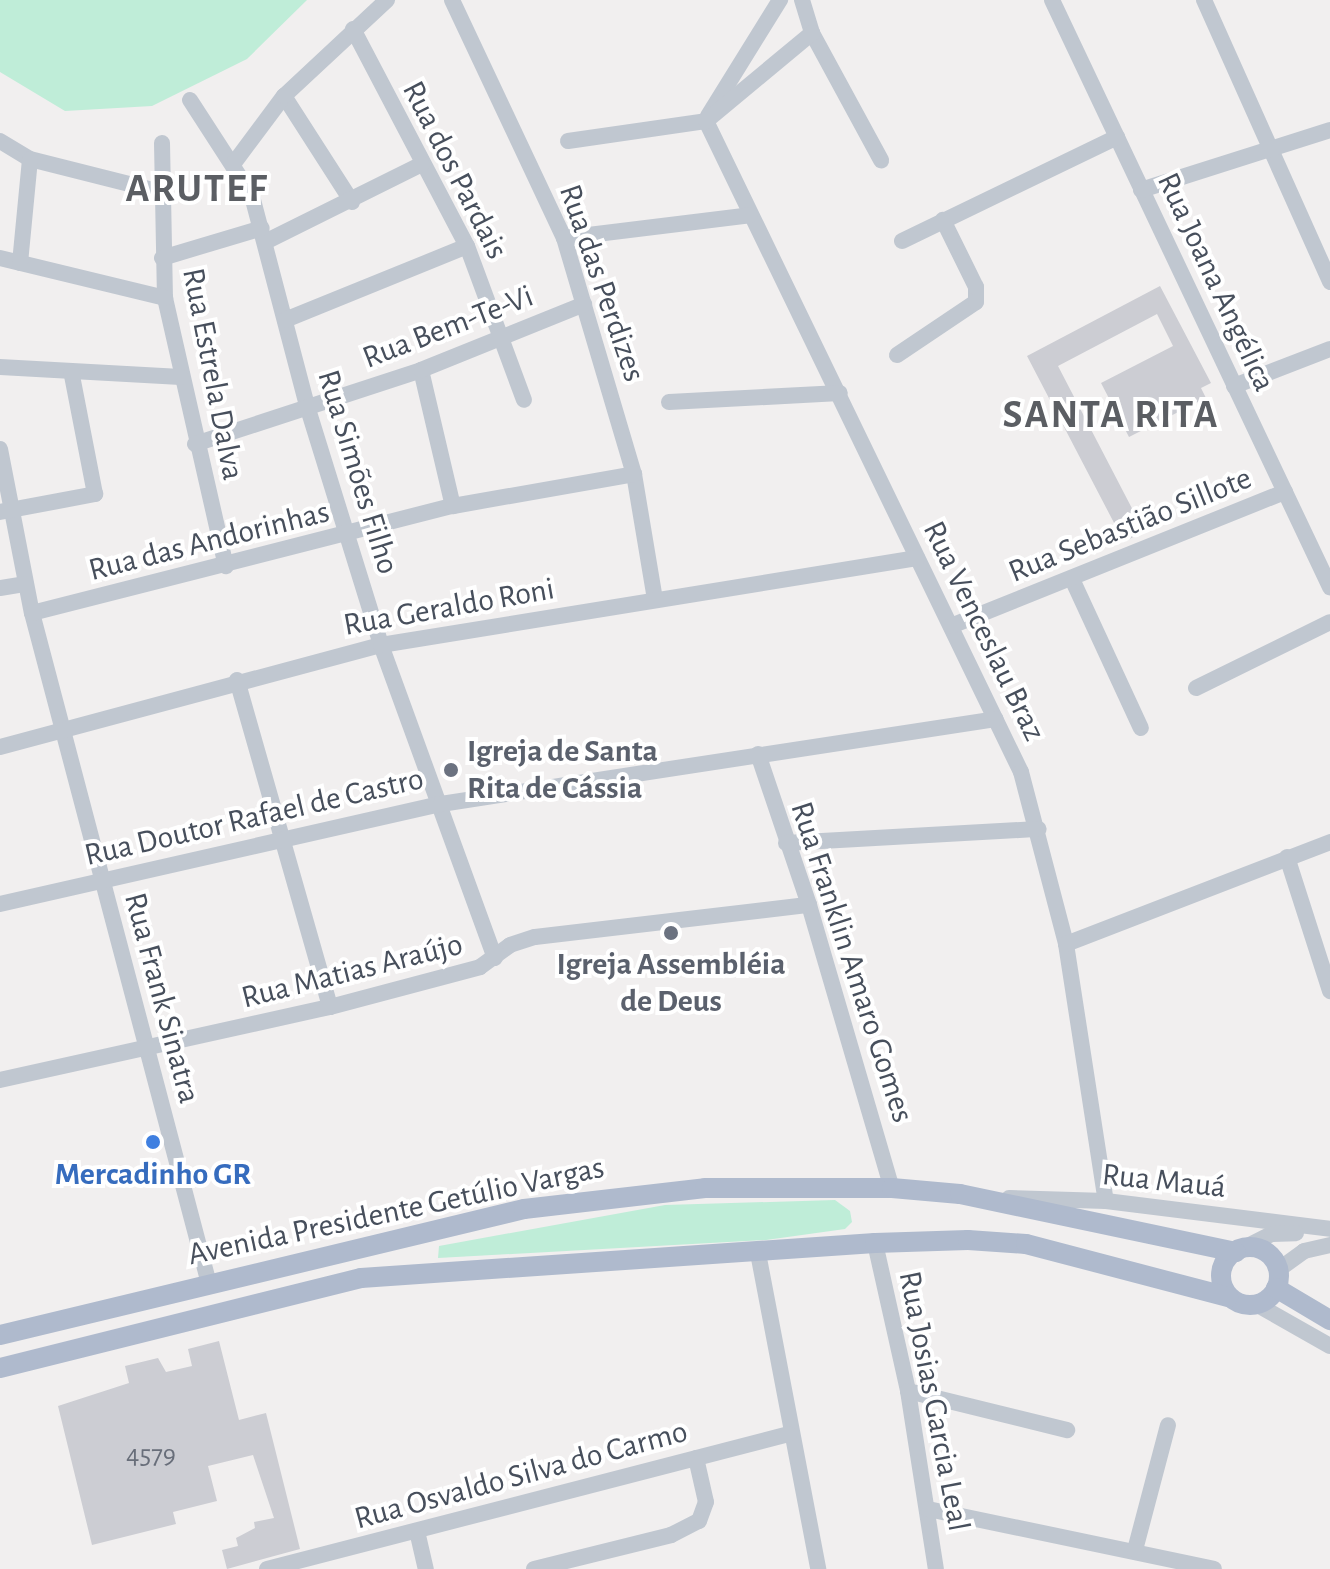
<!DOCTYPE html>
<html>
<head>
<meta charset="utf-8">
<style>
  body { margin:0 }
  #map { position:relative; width:1330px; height:1569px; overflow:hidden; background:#f1efef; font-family:"Alegreya Sans",sans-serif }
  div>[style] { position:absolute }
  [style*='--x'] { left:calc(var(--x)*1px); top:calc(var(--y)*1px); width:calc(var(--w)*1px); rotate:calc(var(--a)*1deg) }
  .green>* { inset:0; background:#bfedd8 }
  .building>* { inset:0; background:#cccdd3 }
  .minor>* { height:16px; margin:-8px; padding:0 8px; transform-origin:8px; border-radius:8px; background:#c0c7d0 }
  .major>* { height:20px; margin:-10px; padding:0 10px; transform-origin:10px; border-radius:10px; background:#afbacd }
  .major>.ring { margin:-10px; padding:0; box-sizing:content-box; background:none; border:20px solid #afbacd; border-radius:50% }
  .dots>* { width:22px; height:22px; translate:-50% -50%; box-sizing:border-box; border:4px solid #fff; border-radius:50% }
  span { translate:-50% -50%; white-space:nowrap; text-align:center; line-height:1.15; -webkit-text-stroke:8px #fff; paint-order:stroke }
  .number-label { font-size:28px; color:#686e7a }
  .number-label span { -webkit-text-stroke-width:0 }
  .street-label { font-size:32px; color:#474f5c }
  .worship-label { font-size:32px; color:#5b616d; font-weight:700 }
  .left { translate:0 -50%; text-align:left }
  .shop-label { font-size:32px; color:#366cbe; font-weight:700 }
  .district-label { font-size:40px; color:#5b5e63; font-weight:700; letter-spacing:2px }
</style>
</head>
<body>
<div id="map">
  <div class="green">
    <div style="clip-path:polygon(0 0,307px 0,247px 59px,152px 106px,65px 111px,0 72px)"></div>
    <div style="clip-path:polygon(835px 1200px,850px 1211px,852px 1222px,845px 1229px,766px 1240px,438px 1258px,439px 1246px,665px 1205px)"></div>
  </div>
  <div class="building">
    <div style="clip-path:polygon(1160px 286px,1211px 383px,1201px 388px,1206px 398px,1129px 437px,1101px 383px,1173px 346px,1157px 314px,1058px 366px,1137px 518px,1154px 509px,1161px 522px,1124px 542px,1027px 356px)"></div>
    <div style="clip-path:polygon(219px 1341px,239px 1420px,266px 1413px,300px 1549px,227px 1569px,222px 1550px,238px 1546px,236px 1538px,255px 1528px,254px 1522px,274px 1518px,253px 1455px,208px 1466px,217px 1501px,173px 1512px,176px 1524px,92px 1545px,58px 1406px,129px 1383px,125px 1366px,158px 1358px,166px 1372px,192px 1366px,188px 1349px)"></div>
  </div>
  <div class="minor">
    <div style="--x:452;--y:0;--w:263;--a:64.8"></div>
    <div style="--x:564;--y:238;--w:246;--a:73.5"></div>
    <div style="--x:634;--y:474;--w:127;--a:80.5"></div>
    <div style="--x:802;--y:0;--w:34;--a:73"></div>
    <div style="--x:812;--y:33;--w:145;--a:61.5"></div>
    <div style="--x:1052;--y:0;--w:650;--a:64.66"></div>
    <div style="--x:1204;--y:0;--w:309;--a:65.9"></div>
    <div style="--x:353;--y:29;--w:245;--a:62.3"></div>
    <div style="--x:467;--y:246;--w:164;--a:69.7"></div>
    <div style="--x:284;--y:96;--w:126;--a:57.3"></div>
    <div style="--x:190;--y:100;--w:114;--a:57.1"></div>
    <div style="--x:252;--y:196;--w:220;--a:75.3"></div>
    <div style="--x:308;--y:409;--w:247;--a:72.8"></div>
    <div style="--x:381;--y:645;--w:333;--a:70"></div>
    <div style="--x:708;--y:116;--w:137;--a:-58.2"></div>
    <div style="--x:706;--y:121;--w:723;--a:64.18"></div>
    <div style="--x:1021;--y:772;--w:178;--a:75.3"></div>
    <div style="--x:1066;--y:944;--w:260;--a:81.2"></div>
    <div style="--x:0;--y:141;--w:35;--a:31"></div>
    <div style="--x:30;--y:159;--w:135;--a:14.1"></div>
    <div style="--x:568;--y:141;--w:139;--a:-8.2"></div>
    <div style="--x:706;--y:121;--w:138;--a:-39.7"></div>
    <div style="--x:162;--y:143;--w:155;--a:88.9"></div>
    <div style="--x:165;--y:298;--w:275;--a:77.2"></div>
    <div style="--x:234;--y:163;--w:84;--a:-53.3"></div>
    <div style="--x:284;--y:96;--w:141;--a:-43"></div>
    <div style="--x:1141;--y:190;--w:198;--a:-17.6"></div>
    <div style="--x:564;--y:238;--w:187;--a:-7"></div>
    <div style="--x:902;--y:241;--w:239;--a:-25.8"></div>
    <div style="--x:265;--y:242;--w:175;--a:-26.4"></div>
    <div style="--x:0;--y:258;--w:170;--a:13.6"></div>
    <div style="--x:162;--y:258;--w:104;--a:-16.7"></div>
    <div style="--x:20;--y:263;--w:104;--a:-84.5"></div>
    <div style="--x:285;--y:320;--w:196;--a:-22.1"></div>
    <div style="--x:897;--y:355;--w:95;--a:-33.9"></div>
    <div style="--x:976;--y:302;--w:15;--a:-90"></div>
    <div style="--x:976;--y:287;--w:75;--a:-116.2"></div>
    <div style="--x:0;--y:367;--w:181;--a:3.2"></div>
    <div style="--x:421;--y:370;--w:140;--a:76.8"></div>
    <div style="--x:1234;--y:386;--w:103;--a:-21.1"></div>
    <div style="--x:669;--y:402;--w:171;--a:-3"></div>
    <div style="--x:195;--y:444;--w:238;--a:-18.1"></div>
    <div style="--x:421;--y:370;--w:176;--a:-22"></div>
    <div style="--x:0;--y:449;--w:167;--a:79"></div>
    <div style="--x:32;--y:613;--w:690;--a:75.22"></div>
    <div style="--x:0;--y:512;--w:97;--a:-10.7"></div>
    <div style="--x:95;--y:494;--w:125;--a:-101"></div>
    <div style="--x:1072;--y:579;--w:164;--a:65.2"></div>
    <div style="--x:0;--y:588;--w:26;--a:-9"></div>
    <div style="--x:32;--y:613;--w:434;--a:-14.3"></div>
    <div style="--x:453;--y:506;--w:184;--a:-10"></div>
    <div style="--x:951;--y:626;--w:360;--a:-21.9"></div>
    <div style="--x:237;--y:680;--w:340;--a:74.1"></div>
    <div style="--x:1196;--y:688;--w:149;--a:-26.2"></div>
    <div style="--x:0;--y:747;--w:394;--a:-15"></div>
    <div style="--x:381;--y:645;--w:543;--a:-9.22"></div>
    <div style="--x:758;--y:754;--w:159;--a:71.3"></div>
    <div style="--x:809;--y:905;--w:295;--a:73.7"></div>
    <div style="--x:786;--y:843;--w:253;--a:-3.2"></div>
    <div style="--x:1287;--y:857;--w:141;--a:72.2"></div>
    <div style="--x:0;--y:904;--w:452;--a:-12.8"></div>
    <div style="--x:441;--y:804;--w:561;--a:-8.71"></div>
    <div style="--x:1066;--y:944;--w:283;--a:-21.1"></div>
    <div style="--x:0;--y:1080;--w:338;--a:-12.5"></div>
    <div style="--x:330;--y:1007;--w:155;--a:-14.9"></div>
    <div style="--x:480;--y:967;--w:37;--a:-36"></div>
    <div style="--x:510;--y:945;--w:26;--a:-18"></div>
    <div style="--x:535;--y:937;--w:276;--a:-6.7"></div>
    <div style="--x:1009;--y:1198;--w:97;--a:1.8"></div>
    <div style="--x:1106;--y:1201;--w:226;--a:7.1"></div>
    <div style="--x:875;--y:1243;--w:152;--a:77.4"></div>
    <div style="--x:908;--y:1391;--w:180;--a:81.1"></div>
    <div style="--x:1244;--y:1248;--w:31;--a:-27"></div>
    <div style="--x:1272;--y:1234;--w:24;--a:-2"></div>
    <div style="--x:758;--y:1253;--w:322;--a:79.2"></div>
    <div style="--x:1278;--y:1270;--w:32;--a:-36"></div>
    <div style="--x:1304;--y:1251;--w:27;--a:-13"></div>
    <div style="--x:1256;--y:1304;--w:85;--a:29.6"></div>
    <div style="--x:908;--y:1391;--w:164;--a:13.8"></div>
    <div style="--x:928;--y:1509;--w:292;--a:11.8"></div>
    <div style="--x:417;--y:1531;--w:39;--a:77"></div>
    <div style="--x:1135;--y:1550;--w:129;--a:-75.2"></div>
    <div style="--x:267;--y:1569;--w:539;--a:-14.5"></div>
    <div style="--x:534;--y:1569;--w:141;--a:-13.9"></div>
    <div style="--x:671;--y:1535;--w:31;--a:-27"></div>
    <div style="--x:699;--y:1521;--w:20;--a:-70"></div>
    <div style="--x:706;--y:1502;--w:45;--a:-102.8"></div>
  </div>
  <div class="major">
    <div class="ring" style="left:1221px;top:1247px;width:38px;height:38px"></div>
    <div style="--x:1276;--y:1288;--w:63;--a:30.7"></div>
    <div style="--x:0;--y:1335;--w:539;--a:-13.52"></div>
    <div style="--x:524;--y:1209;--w:182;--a:-6.6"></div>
    <div style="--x:705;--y:1188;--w:187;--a:0"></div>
    <div style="--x:892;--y:1188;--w:68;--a:5"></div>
    <div style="--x:960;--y:1194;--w:282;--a:11.9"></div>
    <div style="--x:0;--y:1368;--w:372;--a:-14"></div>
    <div style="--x:361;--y:1278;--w:515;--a:-3.9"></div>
    <div style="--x:875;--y:1243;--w:93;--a:-1.8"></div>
    <div style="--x:968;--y:1240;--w:58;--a:3.9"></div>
    <div style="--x:1026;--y:1244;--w:209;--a:14.7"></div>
  </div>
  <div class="dots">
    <div style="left:451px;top:770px;background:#6b7280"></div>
    <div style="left:671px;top:933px;background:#6b7280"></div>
    <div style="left:153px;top:1142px;background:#3f7fe0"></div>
  </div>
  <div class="number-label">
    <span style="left:151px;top:1455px">4579</span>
  </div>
  <div class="street-label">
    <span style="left:455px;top:170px;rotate:63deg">Rua dos Pardais</span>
    <span style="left:1216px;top:282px;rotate:65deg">Rua Joana Angélica</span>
    <span style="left:602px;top:283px;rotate:71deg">Rua das Perdizes</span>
    <span style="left:448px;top:327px;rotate:-21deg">Rua Bem-Te-Vi</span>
    <span style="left:213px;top:374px;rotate:79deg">Rua Estrela Dalva</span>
    <span style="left:358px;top:472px;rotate:73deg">Rua Simões Filho</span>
    <span style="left:1130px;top:525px;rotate:-22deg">Rua Sebastião Sillote</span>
    <span style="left:209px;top:541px;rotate:-14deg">Rua das Andorinhas</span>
    <span style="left:449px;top:607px;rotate:-10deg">Rua Geraldo Roni</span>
    <span style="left:984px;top:631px;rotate:64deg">Rua Venceslau Braz</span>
    <span style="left:254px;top:817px;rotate:-13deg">Rua Doutor Rafael de Castro</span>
    <span style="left:852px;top:962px;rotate:72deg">Rua Franklin Amaro Gomes</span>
    <span style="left:352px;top:971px;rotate:-14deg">Rua Matias Araújo</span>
    <span style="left:162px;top:998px;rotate:75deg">Rua Frank Sinatra</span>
    <span style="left:1164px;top:1181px;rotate:6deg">Rua Mauá</span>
    <span style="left:396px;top:1211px;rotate:-12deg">Avenida Presidente Getúlio Vargas</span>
    <span style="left:934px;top:1401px;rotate:79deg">Rua Josias Garcia Leal</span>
    <span style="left:521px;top:1475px;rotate:-15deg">Rua Osvaldo Silva do Carmo</span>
  </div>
  <div class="worship-label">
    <span class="left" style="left:467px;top:770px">Igreja de Santa<br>Rita de Cássia</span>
    <span style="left:671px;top:983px">Igreja Assembléia<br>de Deus</span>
  </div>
  <div class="shop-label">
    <span style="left:153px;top:1174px">Mercadinho GR</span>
  </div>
  <div class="district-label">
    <span style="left:197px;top:189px">ARUTEF</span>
    <span style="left:1111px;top:415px">SANTA RITA</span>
  </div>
</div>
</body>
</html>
